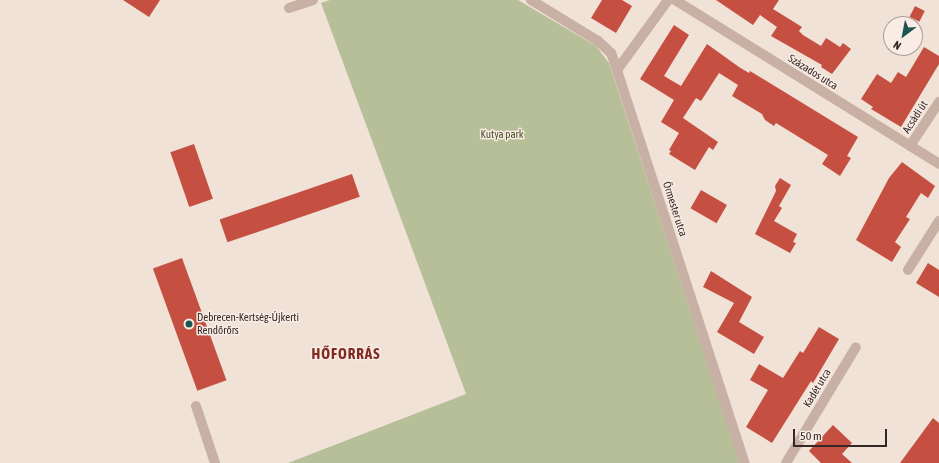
<!DOCTYPE html>
<html>
<head>
<meta charset="utf-8">
<style>
  body { margin:0 }
  #map { position:relative; width:939px; height:463px; overflow:hidden; background:#f1e2d8; font-family:"Asap Condensed",sans-serif }
  div>[style] { position:absolute }
  [style*='--x'] { left:calc(var(--x)*1px); top:calc(var(--y)*1px); width:calc(var(--w)*1px); rotate:calc(var(--a)*1deg) }
  .green>* { inset:0; background:#b7bf98 }
  .building>* { inset:0; background:#c55042; transform-origin:0 0 }
  .street>* { height:10px; margin:-5px; padding:0 5px; transform-origin:5px; border-radius:5px; background:#c8b0a4 }
  .dots>* { width:11px; height:11px; translate:-50% -50%; box-sizing:border-box; border:2px solid #f9ece4; border-radius:50% }
  span { translate:-50% -50%; white-space:nowrap; text-align:center; line-height:1.15; -webkit-text-stroke:3px #f9ece4; paint-order:stroke }
  .street-label { font-size:11px; color:#342826 }
  .park-label { font-size:11px; color:#48522a }
  .poi-label { font-size:11px; color:#342826 }
  .left { translate:0 -50%; text-align:left }
  .district-label { font-size:15px; color:#822a20; font-weight:700; letter-spacing:1px }
  .north { position:absolute; left:883px; top:16px; width:40px; height:40px; box-sizing:border-box; background:#f9ece4; border:1px solid #aa9e98; border-radius:50%; rotate:212deg; font-size:11px; font-weight:700; line-height:16px; text-align:center; color:#342826 }
  .north::after { content:''; display:block; margin:auto; width:14px; height:18px; background:#1c5451; clip-path:polygon(50% 0,100% 100%,50% 72%,0 100%) }
  .scale { position:absolute; left:793px; top:429px; width:94px; height:18px; box-sizing:border-box; border:2px solid #342826; border-top:0; padding-left:5px; font-size:12px; line-height:14px; white-space:nowrap; color:#342826; -webkit-text-stroke:3px #f9ece4; paint-order:stroke }
</style>
</head>
<body>
<div id="map">
  <div class="green">
    <div style="clip-path:polygon(330px 0,518px 0,596px 46px,609px 63px,740px 463px,288px 463px,466px 394px,321px 3px)"></div>
  </div>
  <div class="building">
    <div style="clip-path:polygon(123px 0,160px 0,149px 17px)"></div>
    <div style="clip-path:polygon(602px 0,622px 0,632px 6px,616px 33px,591px 18px)"></div>
    <div style="clip-path:polygon(716px 0,779px 0,773px 9px,802px 27px,799px 31px,803px 35px,821px 46px,826px 38px,840px 47px,843px 43px,851px 49px,832px 74px,821px 67px,822px 65px,771px 36px,777px 27px,760px 15px,753px 25px)"></div>
    <div style="left:915px;top:6px;width:11px;height:12px;rotate:27deg"></div>
    <div style="clip-path:polygon(674px 25px,689px 35px,664px 76px,681px 86px,707px 44px,739px 67px,749px 73px,750px 71px,858px 137px,847px 156px,851px 158px,840px 176px,822px 164px,828px 155px,776px 123px,774px 126px,765px 120px,762px 114px,732px 96px,738px 85px,719px 73px,701px 101px,696px 98px,683px 118px,718px 142px,713px 150px,709px 147px,695px 170px,669px 154px,671px 151px,669px 150px,679px 133px,661px 122px,674px 100px,640px 79px)"></div>
    <div style="clip-path:polygon(924px 47px,939px 56px,939px 64px,901px 127px,871px 109px,873px 107px,861px 99px,877px 74px,891px 83px,898px 72px,906px 77px)"></div>
    <div style="left:194px;top:144px;width:58px;height:25px;rotate:71deg"></div>
    <div style="clip-path:polygon(902px 162px,935px 186px,928px 198px,921px 193px,906px 217px,910px 219px,895px 242px,901px 247px,892px 262px,856px 240px,889px 178px)"></div>
    <div style="left:352px;top:174px;width:24px;height:140px;rotate:71deg"></div>
    <div style="clip-path:polygon(780px 178px,791px 185px,779px 206px,782px 208px,774px 221px,797px 234px,793px 242px,796px 243px,790px 253px,755px 234px,776px 191px,775px 186px)"></div>
    <div style="left:701px;top:190px;width:30px;height:21px;rotate:30deg"></div>
    <div style="left:182px;top:258px;width:130px;height:31px;rotate:70deg"></div>
    <div style="clip-path:polygon(928px 263px,939px 270px,939px 297px,916px 283px)"></div>
    <div style="clip-path:polygon(711px 271px,752px 297px,739px 322px,764px 337px,754px 354px,717px 332px,734px 303px,703px 287px)"></div>
    <div style="clip-path:polygon(819px 327px,839px 339px,813px 383px,811px 381px,772px 443px,746px 427px,768px 390px,750px 380px,759px 364px,783px 378px,800px 351px,803px 353px)"></div>
    <div style="clip-path:polygon(933px 418px,939px 423px,939px 463px,900px 463px)"></div>
    <div style="clip-path:polygon(833px 425px,852px 443px,842px 454px,852px 463px,821px 463px,809px 451px)"></div>
  </div>
  <div class="street">
    <div style="--x:531;--y:0;--w:79;--a:31.5"></div>
    <div style="--x:598;--y:41;--w:18;--a:43"></div>
    <div style="--x:611;--y:53;--w:9;--a:69"></div>
    <div style="--x:614;--y:61;--w:423;--a:72"></div>
    <div style="--x:675;--y:0;--w:311;--a:31.8"></div>
    <div style="--x:289;--y:8;--w:25;--a:-18"></div>
    <div style="--x:617;--y:70;--w:87;--a:-53.9"></div>
    <div style="--x:910;--y:146;--w:53;--a:-56.6"></div>
    <div style="--x:908;--y:270;--w:58;--a:-57.7"></div>
    <div style="--x:196;--y:406;--w:60;--a:71.6"></div>
    <div style="--x:786;--y:463;--w:135;--a:-58.9"></div>
  </div>
  <div class="dots">
    <div style="left:189px;top:324px;background:#1c5451"></div>
  </div>
  <div class="street-label">
    <span style="left:813px;top:72px;rotate:32deg">Százados utca</span>
    <span style="left:915px;top:117px;rotate:-57deg">Acsádi út</span>
    <span style="left:675px;top:209px;rotate:72deg">Őrmester utca</span>
    <span style="left:817px;top:388px;rotate:-59deg">Kadét utca</span>
  </div>
  <div class="park-label">
    <span style="left:502px;top:134px">Kutya park</span>
  </div>
  <div class="poi-label">
    <span class="left" style="left:197px;top:324px">Debrecen-Kertség-Újkerti<br>Rendőrőrs</span>
  </div>
  <div class="district-label">
    <span style="left:346px;top:354px">HŐFORRÁS</span>
  </div>
  <div class="north">N</div>
  <div class="scale">50 m</div>
</div>
</body>
</html>
